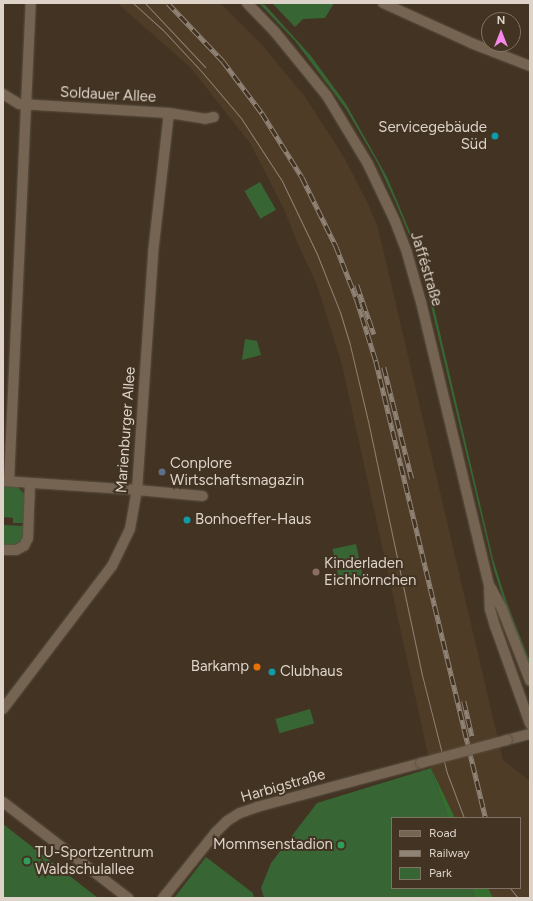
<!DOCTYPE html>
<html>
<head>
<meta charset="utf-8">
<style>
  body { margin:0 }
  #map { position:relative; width:533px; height:901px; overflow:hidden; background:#423323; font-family:Figtree,sans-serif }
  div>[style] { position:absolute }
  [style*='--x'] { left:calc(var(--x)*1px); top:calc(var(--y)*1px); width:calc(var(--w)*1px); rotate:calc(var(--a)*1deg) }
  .built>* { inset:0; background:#4f3c26 }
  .green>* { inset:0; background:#386534; transform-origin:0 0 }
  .forest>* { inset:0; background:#346f30 }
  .roads { filter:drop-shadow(0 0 1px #5b4f40) drop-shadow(0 0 1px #5b4f40) }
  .minor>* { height:10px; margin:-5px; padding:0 5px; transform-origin:5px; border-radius:5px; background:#756452 }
  .secondary>* { height:10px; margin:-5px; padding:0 5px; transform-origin:5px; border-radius:5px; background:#756452 }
  .tram>* { height:1px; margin:-0.5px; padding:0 0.5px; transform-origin:0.5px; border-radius:0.5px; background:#8f8376 }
  .rail>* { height:4.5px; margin-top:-2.25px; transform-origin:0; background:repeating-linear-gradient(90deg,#423323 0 9px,#8f8376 0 18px); box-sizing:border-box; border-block:1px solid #8f8376 }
  .bridges { filter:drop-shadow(0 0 1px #5b4f40) drop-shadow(0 0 1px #5b4f40) }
  .minor-bridge>* { height:10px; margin:-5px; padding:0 5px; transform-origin:5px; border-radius:5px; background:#756452 }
  .dots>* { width:11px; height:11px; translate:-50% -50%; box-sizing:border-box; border:2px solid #423323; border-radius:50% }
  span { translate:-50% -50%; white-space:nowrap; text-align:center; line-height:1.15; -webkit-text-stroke:4px #423323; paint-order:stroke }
  .street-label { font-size:15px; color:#ddd3c9 }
  .poi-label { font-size:15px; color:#ddd3c9 }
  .right { translate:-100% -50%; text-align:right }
  .left { translate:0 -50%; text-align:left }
  .frame { position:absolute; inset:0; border:4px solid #ddd3c9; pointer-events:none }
  .legend { position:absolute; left:391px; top:817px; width:130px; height:72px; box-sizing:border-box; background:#423323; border:1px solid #807365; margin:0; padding:5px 7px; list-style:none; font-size:12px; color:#ddd3c9 }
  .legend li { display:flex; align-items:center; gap:8px; height:20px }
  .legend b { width:20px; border:1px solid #807365 }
  .north { position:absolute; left:481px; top:12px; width:40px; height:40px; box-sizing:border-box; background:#423323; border:1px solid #807365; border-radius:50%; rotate:0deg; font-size:11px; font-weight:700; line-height:16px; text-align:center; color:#ddd3c9 }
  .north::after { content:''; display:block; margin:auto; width:14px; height:18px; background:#f788eb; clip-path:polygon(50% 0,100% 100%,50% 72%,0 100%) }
</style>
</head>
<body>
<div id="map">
  <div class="built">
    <div style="clip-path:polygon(117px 3px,220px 3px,262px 45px,306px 98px,345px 159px,368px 204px,378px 228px,503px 760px,530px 781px,530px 898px,493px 898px,488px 888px,520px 888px,520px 818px,455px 818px,431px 768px,342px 365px,317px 285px,297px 242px,284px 209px,250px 143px,190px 67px)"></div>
  </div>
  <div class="green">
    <div style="clip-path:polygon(259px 3px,265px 5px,311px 56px,346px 104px,387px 177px,415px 244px,413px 244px,396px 203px,377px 162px,346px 109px,295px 41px)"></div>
    <div style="clip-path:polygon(272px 3px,334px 3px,325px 18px,303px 19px,295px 27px)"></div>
    <div style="left:260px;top:182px;width:32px;height:18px;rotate:60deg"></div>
    <div style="clip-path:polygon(417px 256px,419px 256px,432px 299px,493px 559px,507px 603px,530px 662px,530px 670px,507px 611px,494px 570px,430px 302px)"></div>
    <div style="clip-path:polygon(245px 339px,257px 341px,261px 355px,242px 360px)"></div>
    <div style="clip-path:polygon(3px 484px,18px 487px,25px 495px,26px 523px,13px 523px,13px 518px,3px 517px)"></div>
    <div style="clip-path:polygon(3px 525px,26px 526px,22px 540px,16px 545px,3px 548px)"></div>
    <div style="left:356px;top:544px;width:33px;height:24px;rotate:78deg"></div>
    <div style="left:310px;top:709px;width:15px;height:36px;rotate:74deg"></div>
    <div style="clip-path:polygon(431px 768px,448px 818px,392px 818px,392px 888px,472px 888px,475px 898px,264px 898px,261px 888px,271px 863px,317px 803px)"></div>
    <div style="clip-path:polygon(3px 824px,98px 898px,3px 898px)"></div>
    <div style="clip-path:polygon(206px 857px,253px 893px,254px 898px,174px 898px)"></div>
  </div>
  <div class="forest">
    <div style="clip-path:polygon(431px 768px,455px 818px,448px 818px)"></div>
    <div style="clip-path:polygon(472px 888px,488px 888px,493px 898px,475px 898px)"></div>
  </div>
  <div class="roads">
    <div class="minor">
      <div style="--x:383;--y:3;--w:97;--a:24.4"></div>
      <div style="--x:471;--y:43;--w:63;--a:21.3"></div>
      <div style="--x:3;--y:94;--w:19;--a:32"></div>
      <div style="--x:19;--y:104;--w:150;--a:3.4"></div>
      <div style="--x:169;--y:113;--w:36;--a:9"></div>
      <div style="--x:205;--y:119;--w:9;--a:-13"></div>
      <div style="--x:3;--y:481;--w:134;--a:3.8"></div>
      <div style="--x:137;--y:490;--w:66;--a:5.2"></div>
      <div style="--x:9;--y:481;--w:479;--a:-87.4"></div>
      <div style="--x:3;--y:550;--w:13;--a:0"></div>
      <div style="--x:16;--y:550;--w:9;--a:-27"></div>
      <div style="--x:24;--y:546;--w:9;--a:-63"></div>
      <div style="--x:28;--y:538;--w:55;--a:-87.9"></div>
      <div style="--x:3;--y:709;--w:180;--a:-52.7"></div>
      <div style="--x:112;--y:566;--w:41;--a:-64.1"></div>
      <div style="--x:130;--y:529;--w:40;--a:-80"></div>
      <div style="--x:137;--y:490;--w:238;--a:-86.1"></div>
      <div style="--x:153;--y:253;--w:141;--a:-83.5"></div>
      <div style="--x:507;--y:740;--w:24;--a:-15"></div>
      <div style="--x:3;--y:802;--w:158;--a:37.5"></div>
      <div style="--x:163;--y:898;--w:85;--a:-51.2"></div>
      <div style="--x:216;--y:832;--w:16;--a:-45"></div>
      <div style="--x:227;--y:821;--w:15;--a:-32"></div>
      <div style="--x:240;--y:813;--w:18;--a:-19"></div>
      <div style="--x:257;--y:807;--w:170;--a:-15"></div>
    </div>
    <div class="secondary">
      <div style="--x:247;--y:3;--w:40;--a:46"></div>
      <div style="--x:275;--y:32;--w:82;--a:50.9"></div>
      <div style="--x:327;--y:96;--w:79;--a:58.9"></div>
      <div style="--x:368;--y:164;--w:63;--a:64.7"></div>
      <div style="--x:395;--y:221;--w:34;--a:69"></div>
      <div style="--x:407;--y:253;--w:51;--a:74.1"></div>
      <div style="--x:421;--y:302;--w:291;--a:76.5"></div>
      <div style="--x:489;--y:585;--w:24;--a:88"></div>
      <div style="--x:490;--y:609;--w:18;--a:74"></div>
      <div style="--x:495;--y:626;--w:104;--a:70.3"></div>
      <div style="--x:491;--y:588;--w:24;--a:62"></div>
      <div style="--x:502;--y:609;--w:77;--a:68.7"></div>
    </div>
  </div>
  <div class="tram">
    <div style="--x:133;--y:3;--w:40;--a:42"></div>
    <div style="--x:163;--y:30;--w:57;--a:47.1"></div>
    <div style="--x:202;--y:72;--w:60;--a:49.7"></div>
    <div style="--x:241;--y:118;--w:75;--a:56.9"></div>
    <div style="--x:282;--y:181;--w:81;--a:64.4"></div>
    <div style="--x:317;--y:254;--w:62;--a:68.4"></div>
    <div style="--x:340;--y:312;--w:34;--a:73"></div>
    <div style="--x:350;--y:345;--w:78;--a:76.7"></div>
    <div style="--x:368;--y:421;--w:260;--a:78"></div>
    <div style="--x:422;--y:675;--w:101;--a:75.7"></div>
    <div style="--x:447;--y:773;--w:48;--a:69.3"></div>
    <div style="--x:145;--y:3;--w:88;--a:46.8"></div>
    <div style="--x:510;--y:888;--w:13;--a:51"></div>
  </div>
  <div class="rail">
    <div style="--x:168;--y:3;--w:80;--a:46.5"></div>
    <div style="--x:223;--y:61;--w:65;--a:53.1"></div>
    <div style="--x:262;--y:113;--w:75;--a:58"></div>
    <div style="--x:302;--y:177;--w:77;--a:63.8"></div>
    <div style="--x:336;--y:246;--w:58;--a:68.7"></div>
    <div style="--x:357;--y:300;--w:64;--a:72.7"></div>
    <div style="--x:376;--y:361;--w:470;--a:76.5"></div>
    <div style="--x:357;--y:285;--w:52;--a:70.9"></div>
    <div style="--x:384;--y:367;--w:115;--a:76"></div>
    <div style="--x:464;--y:701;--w:36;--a:77"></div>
  </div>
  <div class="bridges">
    <div class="minor-bridge">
      <div style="--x:421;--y:763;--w:89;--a:-15"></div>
    </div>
  </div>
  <div class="dots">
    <div style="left:495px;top:136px;background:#0f9aa8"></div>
    <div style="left:162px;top:472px;background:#5c6f8a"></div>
    <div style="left:187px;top:520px;background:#0f9aa8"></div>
    <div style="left:316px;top:572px;background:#8d6e63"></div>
    <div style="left:257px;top:667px;background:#e8710a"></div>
    <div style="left:272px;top:672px;background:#0f9aa8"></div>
    <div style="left:341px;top:845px;background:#2e9e5b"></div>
    <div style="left:27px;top:861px;background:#2e9e5b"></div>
  </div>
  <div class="street-label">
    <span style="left:108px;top:95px;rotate:3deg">Soldauer Allee</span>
    <span style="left:426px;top:269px;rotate:73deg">Jafféstraße</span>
    <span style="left:126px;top:430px;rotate:-86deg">Marienburger Allee</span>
    <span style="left:283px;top:786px;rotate:-16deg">Harbigstraße</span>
  </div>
  <div class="poi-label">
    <span class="right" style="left:487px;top:136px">Servicegebäude<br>Süd</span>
    <span class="left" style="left:170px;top:472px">Conplore<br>Wirtschaftsmagazin</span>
    <span class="left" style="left:195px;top:520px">Bonhoeffer-Haus</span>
    <span class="left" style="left:324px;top:572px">Kinderladen<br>Eichhörnchen</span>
    <span class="right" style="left:249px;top:667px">Barkamp</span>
    <span class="left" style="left:280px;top:672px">Clubhaus</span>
    <span class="right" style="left:333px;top:845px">Mommsenstadion</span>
    <span class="left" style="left:35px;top:861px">TU-Sportzentrum<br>Waldschulallee</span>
  </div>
  <div class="frame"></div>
  <ul class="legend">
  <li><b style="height:5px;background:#756452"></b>Road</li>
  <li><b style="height:5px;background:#8f8376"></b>Railway</li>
  <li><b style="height:11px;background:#386534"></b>Park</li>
  </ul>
  <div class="north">N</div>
</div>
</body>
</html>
